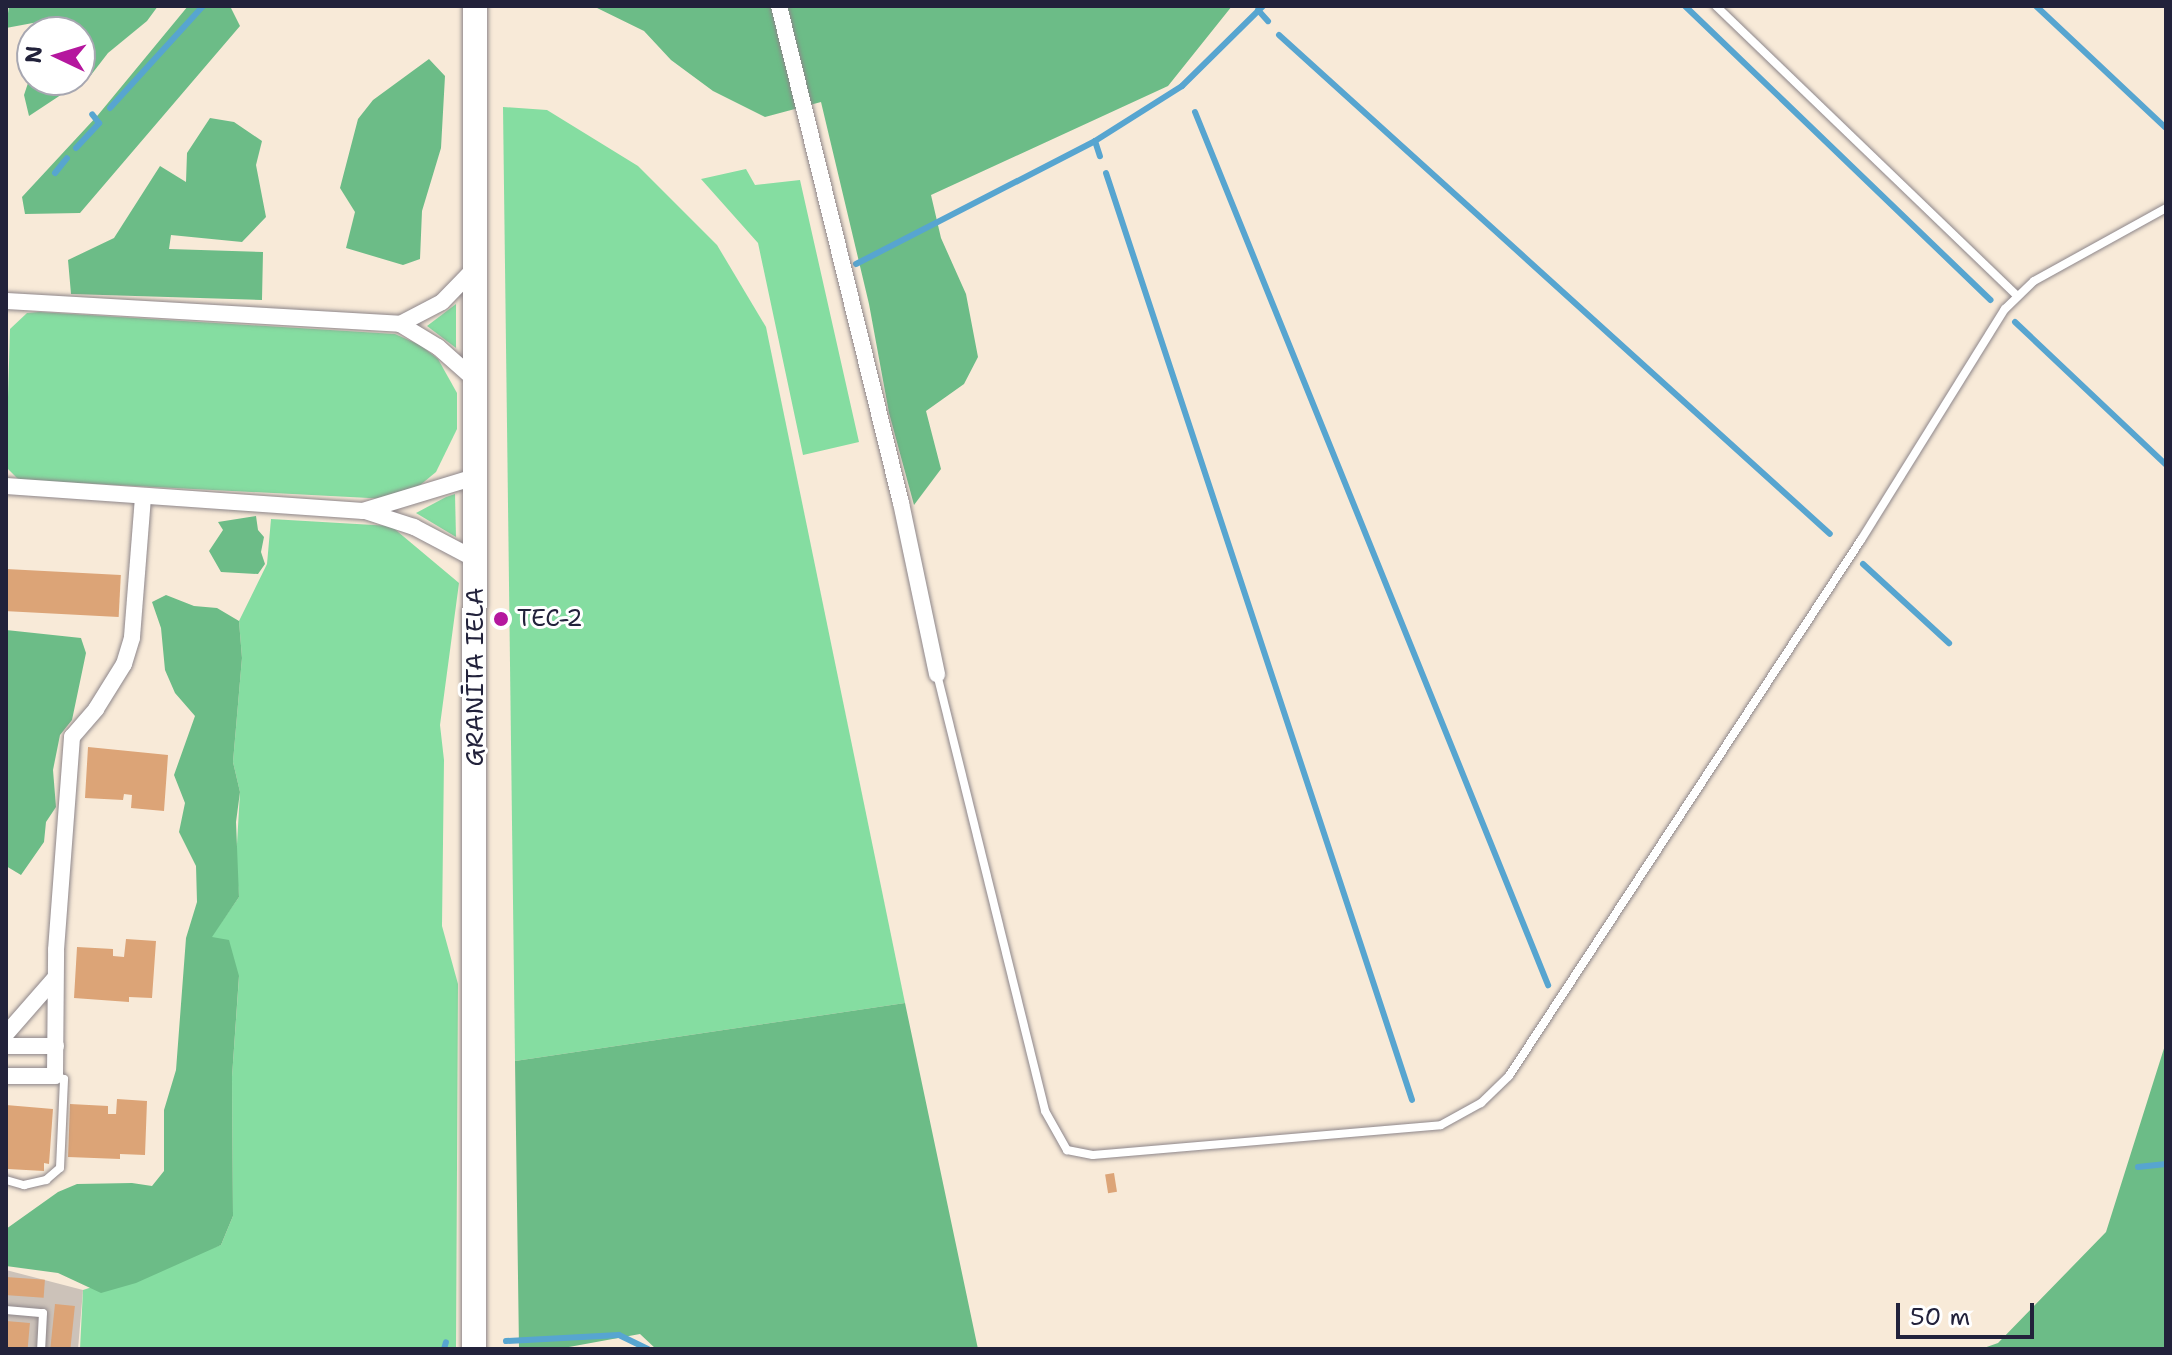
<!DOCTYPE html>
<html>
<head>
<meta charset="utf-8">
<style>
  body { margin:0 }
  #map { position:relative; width:2172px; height:1355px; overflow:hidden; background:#f8ead8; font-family:"Shantell Sans",sans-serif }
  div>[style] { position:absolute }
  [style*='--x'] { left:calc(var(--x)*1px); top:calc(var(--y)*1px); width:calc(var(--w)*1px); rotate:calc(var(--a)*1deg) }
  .industrial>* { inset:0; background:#ccc2b9 }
  .green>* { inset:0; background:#85dda1 }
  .forest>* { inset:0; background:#6cbc87 }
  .stream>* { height:6px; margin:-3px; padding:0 3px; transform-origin:3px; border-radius:3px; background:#57a5d0 }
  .building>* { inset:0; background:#dca477; transform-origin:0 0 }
  .roads { filter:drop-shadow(0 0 2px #8d868a) drop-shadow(0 0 2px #8d868a) }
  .lane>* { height:8px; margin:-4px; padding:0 4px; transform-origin:4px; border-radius:4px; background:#fff }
  .street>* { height:16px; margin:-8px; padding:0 8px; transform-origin:8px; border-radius:8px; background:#fff }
  .secondary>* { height:24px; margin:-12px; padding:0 12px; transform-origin:12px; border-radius:12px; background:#fff }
  .dots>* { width:22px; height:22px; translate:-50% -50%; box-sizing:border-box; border:4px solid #fff; border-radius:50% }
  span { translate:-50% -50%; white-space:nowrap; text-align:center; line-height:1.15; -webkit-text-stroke:6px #fff; paint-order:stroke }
  .poi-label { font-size:24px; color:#22223b }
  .left { translate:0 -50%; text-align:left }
  .street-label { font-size:24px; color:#22223b }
  .frame { position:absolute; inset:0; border:8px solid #22223b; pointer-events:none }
  .north { position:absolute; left:16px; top:16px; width:80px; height:80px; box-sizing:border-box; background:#fff; border:2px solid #a7a7b1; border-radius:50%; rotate:274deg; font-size:22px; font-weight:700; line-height:32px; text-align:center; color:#22223b }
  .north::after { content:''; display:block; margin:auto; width:28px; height:36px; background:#b5179e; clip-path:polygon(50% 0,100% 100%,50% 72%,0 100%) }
  .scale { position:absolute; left:1896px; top:1303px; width:138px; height:36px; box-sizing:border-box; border:4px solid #22223b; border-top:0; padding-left:10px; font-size:24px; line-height:28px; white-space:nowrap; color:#22223b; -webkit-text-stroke:6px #fff; paint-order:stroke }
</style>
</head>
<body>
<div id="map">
  <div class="industrial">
    <div style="clip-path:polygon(6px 1270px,83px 1290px,78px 1349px,6px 1349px)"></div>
  </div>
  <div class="green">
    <div style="clip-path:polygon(503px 107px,547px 110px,638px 166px,717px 245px,766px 327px,905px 1003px,515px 1061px)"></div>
    <div style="clip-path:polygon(746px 169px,755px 185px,800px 180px,859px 442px,803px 455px,758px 243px,701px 179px)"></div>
    <div style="clip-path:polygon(456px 304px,456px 348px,427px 326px)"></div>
    <div style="clip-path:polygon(39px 312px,395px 334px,420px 345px,438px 359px,457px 393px,457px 429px,436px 472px,419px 486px,388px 499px,19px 480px,6px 467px,10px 329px,27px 313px)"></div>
    <div style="clip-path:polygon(455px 494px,456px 537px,416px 513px,446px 497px)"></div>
    <div style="clip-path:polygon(271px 519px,391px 526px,459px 583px,440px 725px,444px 760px,442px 926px,458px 984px,456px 1349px,80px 1349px,83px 1290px,221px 1245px,233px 1216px,232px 1077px,239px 977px,211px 937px,239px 897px,236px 861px,240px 792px,233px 762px,242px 658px,239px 621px,267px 564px)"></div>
  </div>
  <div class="forest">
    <div style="clip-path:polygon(9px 6px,158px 6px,147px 21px,108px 53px,91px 75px,29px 116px,24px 95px,32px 71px,32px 80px,80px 80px,80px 32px,46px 32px,49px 20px,6px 28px)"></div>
    <div style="clip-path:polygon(188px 6px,230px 6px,240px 26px,80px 213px,25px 214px,22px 197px,98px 115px)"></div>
    <div style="clip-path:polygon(593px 6px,1232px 6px,1168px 86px,931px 195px,941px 238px,966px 294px,978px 357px,964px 384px,926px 411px,941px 469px,914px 505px,889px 413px,869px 304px,821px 102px,765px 117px,713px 91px,671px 60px,644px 31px)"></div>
    <div style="clip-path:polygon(429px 59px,445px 76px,441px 148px,422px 211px,420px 259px,403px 265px,346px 248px,355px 212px,340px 188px,358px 119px,373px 100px)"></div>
    <div style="clip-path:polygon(210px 118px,234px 122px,262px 141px,256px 165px,266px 217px,242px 242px,171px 235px,169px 249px,263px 252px,262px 300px,71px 294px,68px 260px,114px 238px,160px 166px,186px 182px,187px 153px)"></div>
    <div style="clip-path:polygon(256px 516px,258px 530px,264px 537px,261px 552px,265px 564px,258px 574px,221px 572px,209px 551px,223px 530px,218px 522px)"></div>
    <div style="clip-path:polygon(166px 595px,194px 606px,217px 608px,239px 621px,242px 658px,233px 762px,240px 792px,236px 822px,239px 897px,212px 937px,229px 940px,239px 976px,232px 1077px,233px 1216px,221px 1245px,136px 1283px,101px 1293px,58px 1273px,6px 1266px,6px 1229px,58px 1192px,77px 1184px,132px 1183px,152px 1186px,164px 1171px,164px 1110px,176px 1070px,186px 938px,197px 902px,196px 866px,179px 832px,185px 803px,174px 775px,195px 716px,175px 693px,165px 670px,161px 628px,152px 602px)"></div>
    <div style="clip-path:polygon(6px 630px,81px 638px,86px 653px,72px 720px,60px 735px,53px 770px,56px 807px,46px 822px,44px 842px,21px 875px,6px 866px)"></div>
    <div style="clip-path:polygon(905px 1003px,978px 1349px,656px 1349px,640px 1334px,558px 1349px,519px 1349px,515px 1061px)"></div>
    <div style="clip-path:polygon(2166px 1042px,2166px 1349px,1981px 1349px,1998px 1343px,2106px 1232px)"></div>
  </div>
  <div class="stream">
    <div style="--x:1685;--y:6;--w:424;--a:43.9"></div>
    <div style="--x:2036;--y:6;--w:178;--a:43.2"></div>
    <div style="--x:1258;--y:10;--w:15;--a:48"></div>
    <div style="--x:1279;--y:35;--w:743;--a:42.16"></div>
    <div style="--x:110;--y:108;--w:138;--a:-47.6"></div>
    <div style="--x:1195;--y:112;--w:942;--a:67.98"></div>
    <div style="--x:1095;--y:141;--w:16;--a:72"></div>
    <div style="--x:76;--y:148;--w:34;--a:-47"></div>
    <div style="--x:99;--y:123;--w:11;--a:-128"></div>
    <div style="--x:55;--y:173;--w:19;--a:-51"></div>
    <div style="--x:1106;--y:173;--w:976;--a:71.73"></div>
    <div style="--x:856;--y:264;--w:269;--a:-27.2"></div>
    <div style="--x:1095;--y:141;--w:103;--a:-32.3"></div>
    <div style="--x:1182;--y:86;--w:114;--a:-44.6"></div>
    <div style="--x:2015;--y:322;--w:208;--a:43.4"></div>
    <div style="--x:1863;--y:564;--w:117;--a:42.6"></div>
    <div style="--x:2138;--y:1167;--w:28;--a:-6"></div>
    <div style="--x:506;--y:1341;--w:113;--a:-3"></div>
    <div style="--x:619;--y:1335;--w:32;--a:26"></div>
    <div style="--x:444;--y:1349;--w:7;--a:-74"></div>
  </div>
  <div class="building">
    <div style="left:6px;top:569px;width:115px;height:42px;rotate:3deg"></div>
    <div style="clip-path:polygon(88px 747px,168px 755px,164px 811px,131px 808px,132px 795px,124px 794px,123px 800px,85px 798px)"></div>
    <div style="clip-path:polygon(126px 939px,156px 941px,152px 998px,129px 997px,129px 1002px,74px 998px,77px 947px,113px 949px,113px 956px,124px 957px)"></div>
    <div style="clip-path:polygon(117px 1099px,147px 1101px,145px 1155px,120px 1154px,120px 1159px,68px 1157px,70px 1104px,108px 1106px,108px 1114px,116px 1114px)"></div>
    <div style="clip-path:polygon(6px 1105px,53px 1109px,49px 1164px,44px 1163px,44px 1171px,8px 1169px)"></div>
    <div style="left:1114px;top:1173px;width:19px;height:9px;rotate:81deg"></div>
    <div style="left:6px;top:1277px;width:39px;height:18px;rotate:4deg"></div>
    <div style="left:55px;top:1304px;width:20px;height:45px;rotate:6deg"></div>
    <div style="left:6px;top:1321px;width:24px;height:28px;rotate:5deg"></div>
  </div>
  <div class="roads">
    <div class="lane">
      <div style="--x:1716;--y:6;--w:418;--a:43.9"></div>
      <div style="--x:937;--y:674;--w:450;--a:76.1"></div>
      <div style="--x:1045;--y:1111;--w:45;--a:60.6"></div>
      <div style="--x:1067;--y:1150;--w:26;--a:11"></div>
      <div style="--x:1093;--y:1155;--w:349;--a:-4.9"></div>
      <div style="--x:1441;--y:1125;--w:46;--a:-28.8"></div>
      <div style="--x:1481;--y:1103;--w:39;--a:-44"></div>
      <div style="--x:1509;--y:1076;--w:641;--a:-56.71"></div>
      <div style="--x:1861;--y:540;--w:272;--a:-58.1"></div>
      <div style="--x:2005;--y:309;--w:40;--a:-44"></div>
      <div style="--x:2034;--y:281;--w:151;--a:-28.9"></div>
      <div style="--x:6;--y:1180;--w:19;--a:16"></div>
      <div style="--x:24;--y:1185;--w:23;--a:-13"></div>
      <div style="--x:46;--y:1180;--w:18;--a:-41"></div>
      <div style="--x:60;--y:1168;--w:89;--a:-87.4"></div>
      <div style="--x:64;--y:1079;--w:9;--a:-162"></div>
      <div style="--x:6;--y:1310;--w:37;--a:5"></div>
      <div style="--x:43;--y:1313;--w:36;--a:93"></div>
    </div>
    <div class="street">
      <div style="--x:779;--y:6;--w:512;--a:76.21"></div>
      <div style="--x:901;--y:503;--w:175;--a:78.1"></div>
      <div style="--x:6;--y:301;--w:395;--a:3.3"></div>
      <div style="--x:400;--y:324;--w:44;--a:31.2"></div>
      <div style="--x:438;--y:347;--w:48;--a:41.6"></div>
      <div style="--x:400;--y:324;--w:47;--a:-27.6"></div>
      <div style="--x:442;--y:302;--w:46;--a:-45.9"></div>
      <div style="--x:6;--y:486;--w:358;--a:4"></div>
      <div style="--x:363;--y:511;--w:117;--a:-16.9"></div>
      <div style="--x:365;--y:511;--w:52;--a:18.1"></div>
      <div style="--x:414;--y:527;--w:69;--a:27.7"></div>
      <div style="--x:6;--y:1034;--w:74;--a:-48.8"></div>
      <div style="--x:6;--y:1046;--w:50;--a:0"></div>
      <div style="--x:6;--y:1076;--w:49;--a:0"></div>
      <div style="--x:55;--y:1076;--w:126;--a:-89.5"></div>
      <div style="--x:56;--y:950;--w:214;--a:-85.7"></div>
      <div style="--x:72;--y:737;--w:37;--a:-49"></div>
      <div style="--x:96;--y:709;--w:53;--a:-58.1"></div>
      <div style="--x:124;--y:664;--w:28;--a:-73"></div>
      <div style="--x:132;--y:637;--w:139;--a:-85.5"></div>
    </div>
    <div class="secondary">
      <div style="--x:474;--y:1349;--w:1343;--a:-89.96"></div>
    </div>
  </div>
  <div class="dots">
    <div style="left:501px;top:619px;background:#b5179e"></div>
  </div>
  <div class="poi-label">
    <span class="left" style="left:517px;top:619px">TEC-2</span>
  </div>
  <div class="street-label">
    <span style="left:476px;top:677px;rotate:-90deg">GRANĪTA IELA</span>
  </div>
  <div class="frame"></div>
  <div class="north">N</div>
  <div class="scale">50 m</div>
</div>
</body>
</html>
